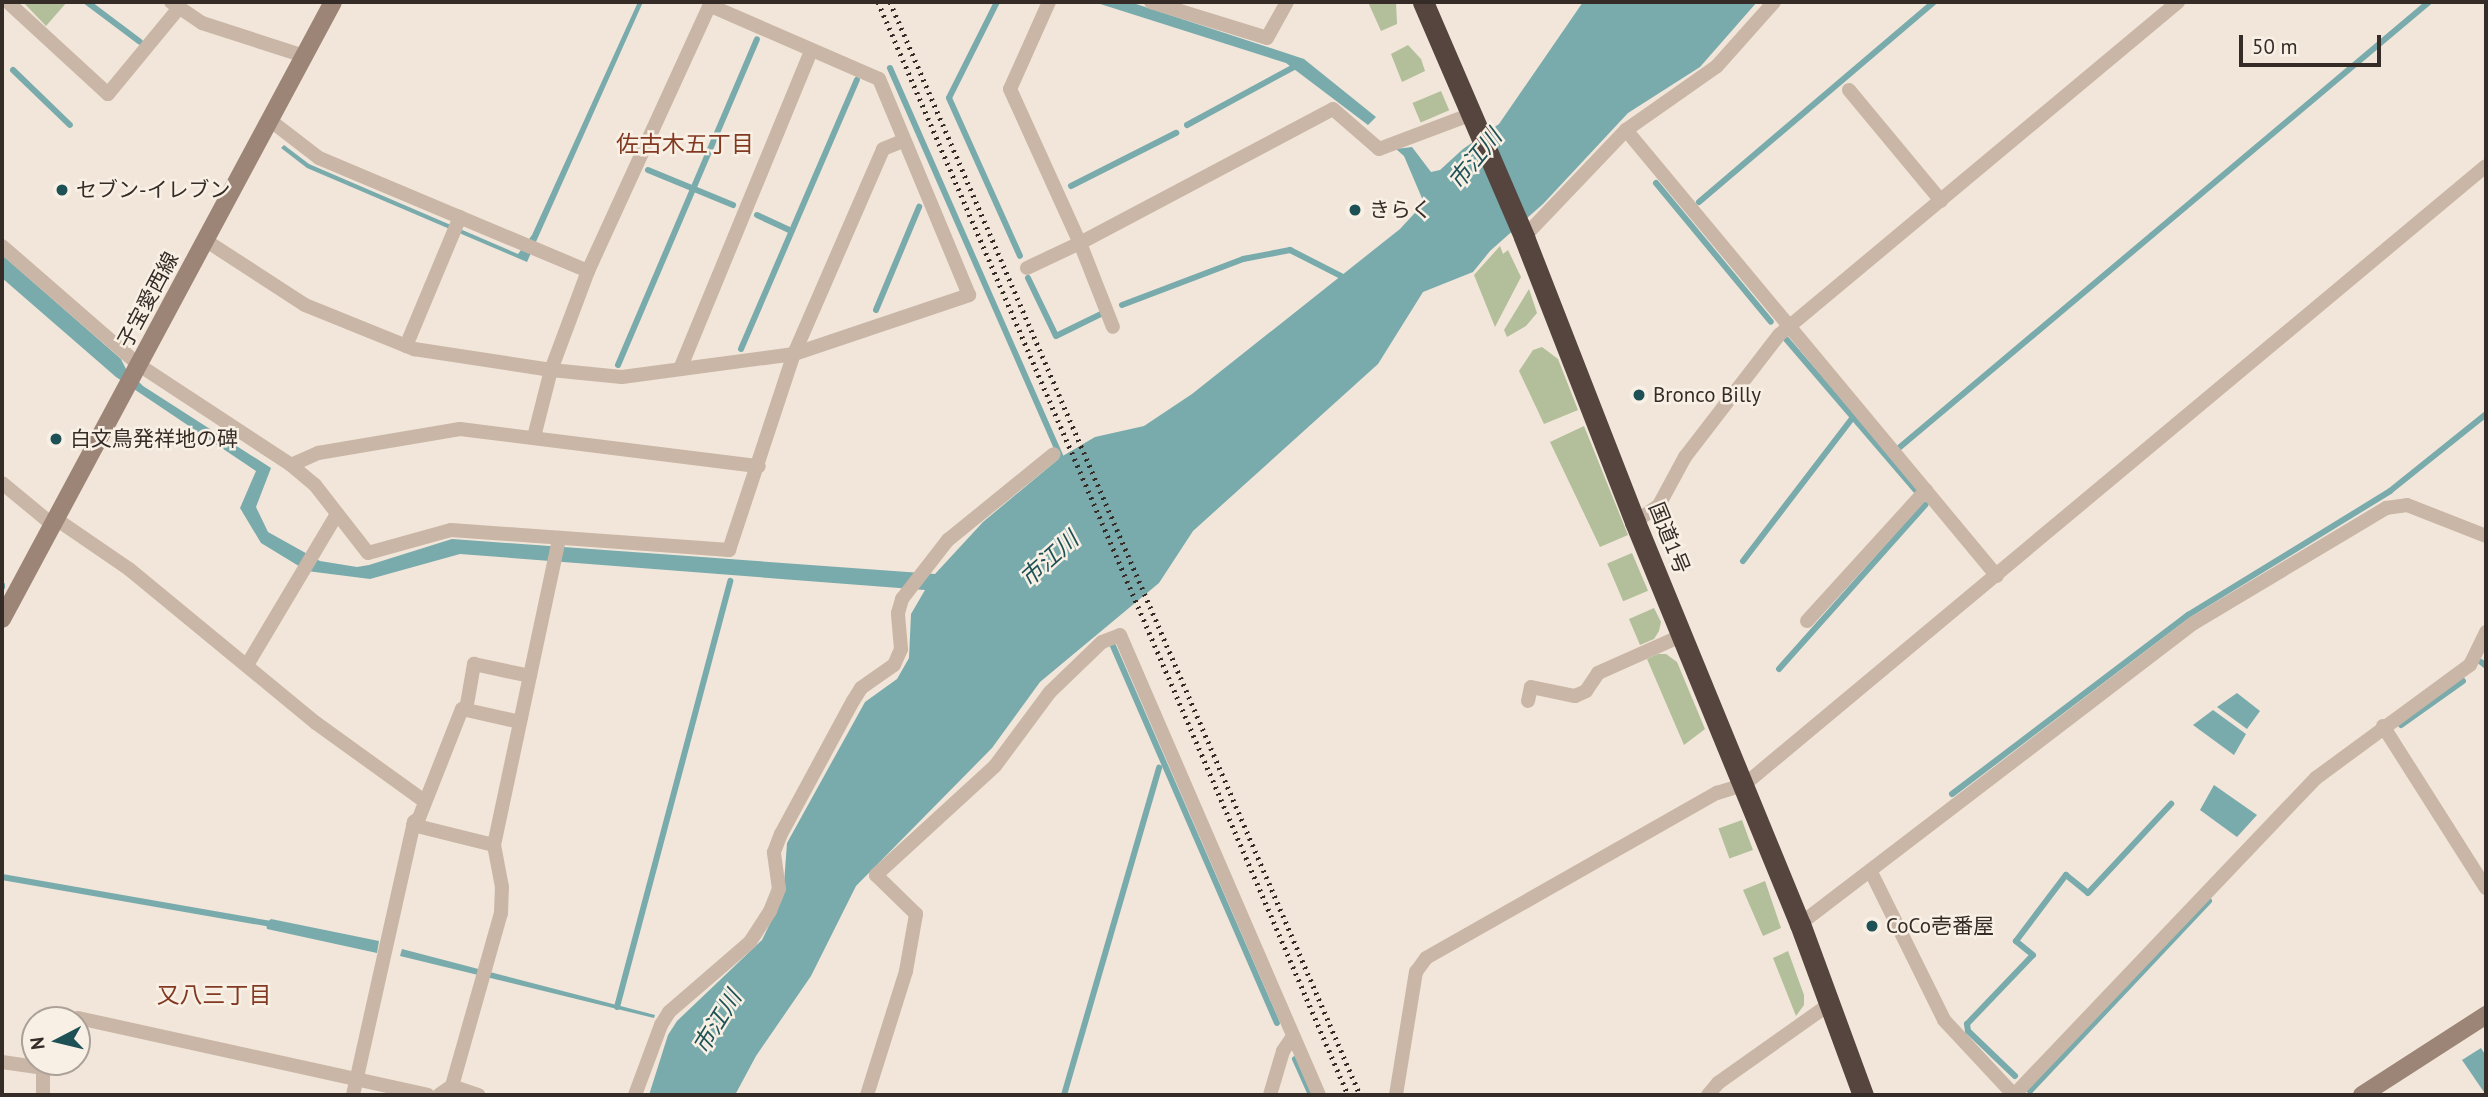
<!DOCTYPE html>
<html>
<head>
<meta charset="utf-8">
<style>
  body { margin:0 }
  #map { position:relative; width:2488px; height:1097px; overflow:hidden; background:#f1e6d9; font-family:"PT Sans","Noto Sans JP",sans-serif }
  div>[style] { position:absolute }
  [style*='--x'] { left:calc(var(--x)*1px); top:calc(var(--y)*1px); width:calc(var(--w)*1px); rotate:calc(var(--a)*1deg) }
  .green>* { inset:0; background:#b2bf9a; transform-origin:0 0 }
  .water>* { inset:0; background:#79abad }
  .stream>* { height:6px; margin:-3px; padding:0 3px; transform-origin:3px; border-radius:3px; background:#79abad }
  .street>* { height:14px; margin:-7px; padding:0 7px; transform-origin:7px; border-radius:7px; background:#c9b6a6 }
  .secondary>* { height:18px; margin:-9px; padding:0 9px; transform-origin:9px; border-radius:9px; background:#9c8577 }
  .highway>* { height:21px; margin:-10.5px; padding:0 10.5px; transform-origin:10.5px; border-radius:10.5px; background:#55453e }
  .rail>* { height:5px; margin-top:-2.5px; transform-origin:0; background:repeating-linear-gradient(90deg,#352b27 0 2px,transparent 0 7px) }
  .dots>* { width:19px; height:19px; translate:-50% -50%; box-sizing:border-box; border:4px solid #f9f0e5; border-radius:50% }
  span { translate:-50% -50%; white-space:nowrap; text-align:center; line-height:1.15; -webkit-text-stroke:5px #f9f0e5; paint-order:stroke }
  .poi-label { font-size:21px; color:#352b27 }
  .left { translate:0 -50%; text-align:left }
  .street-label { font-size:21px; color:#352b27 }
  .neighbourhood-label { font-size:23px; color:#823921 }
  .water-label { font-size:23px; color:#1d5155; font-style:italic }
  .frame { position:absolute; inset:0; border:4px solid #352b27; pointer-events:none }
  .north { position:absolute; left:21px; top:1006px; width:70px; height:70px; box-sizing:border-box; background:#f9f0e5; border:2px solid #aba199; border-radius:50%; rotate:263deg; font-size:19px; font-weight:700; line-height:28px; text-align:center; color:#352b27 }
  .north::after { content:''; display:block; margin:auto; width:24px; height:32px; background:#1d5155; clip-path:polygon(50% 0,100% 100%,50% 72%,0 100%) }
  .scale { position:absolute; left:2239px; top:35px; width:142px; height:32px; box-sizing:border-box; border:4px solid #352b27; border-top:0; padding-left:9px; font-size:21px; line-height:24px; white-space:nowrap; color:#352b27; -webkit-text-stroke:5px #f9f0e5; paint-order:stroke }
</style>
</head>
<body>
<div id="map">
  <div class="green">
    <div style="clip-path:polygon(23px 2px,67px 2px,46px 26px)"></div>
    <div style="clip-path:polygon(1368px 2px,1396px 2px,1397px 24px,1381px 31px)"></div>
    <div style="clip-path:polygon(1408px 45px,1421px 59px,1425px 71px,1402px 82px,1391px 54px)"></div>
    <div style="left:1441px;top:91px;width:21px;height:31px;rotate:67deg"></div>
    <div style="clip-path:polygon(1500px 246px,1503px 254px,1508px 250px,1521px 277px,1495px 327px,1474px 275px)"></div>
    <div style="clip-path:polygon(1529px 289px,1537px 313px,1526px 326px,1507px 337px,1504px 330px)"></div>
    <div style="clip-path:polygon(1542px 347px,1558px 359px,1578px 410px,1544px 424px,1519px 371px,1533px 350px)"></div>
    <div style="clip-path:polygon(1584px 426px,1628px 535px,1600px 547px,1550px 442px)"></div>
    <div style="left:1632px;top:553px;width:41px;height:27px;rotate:67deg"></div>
    <div style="clip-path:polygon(1654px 608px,1661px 622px,1659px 631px,1654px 639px,1640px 645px,1629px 619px)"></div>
    <div style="clip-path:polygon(1658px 654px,1666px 654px,1677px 662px,1705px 729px,1684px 745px,1647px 659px)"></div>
    <div style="left:1742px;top:820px;width:32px;height:25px;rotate:70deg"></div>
    <div style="clip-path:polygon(1765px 881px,1781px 928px,1763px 936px,1743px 890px)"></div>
    <div style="clip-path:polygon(1788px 951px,1804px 995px,1804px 1005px,1796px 1016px,1773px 958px)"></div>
  </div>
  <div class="water">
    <div style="clip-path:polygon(638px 2px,643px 2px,527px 262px,307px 168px,281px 148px,284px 145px,309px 164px,518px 254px,532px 235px)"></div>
    <div style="clip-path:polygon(1094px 2px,1130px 2px,1304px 59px,1376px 117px,1368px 125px,1286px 63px)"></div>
    <div style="clip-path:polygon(1583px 2px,1757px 2px,1700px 67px,1628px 113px,1543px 204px,1490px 251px,1473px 272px,1423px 292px,1378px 364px,1193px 531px,1159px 583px,1040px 682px,992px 748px,856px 886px,811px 976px,756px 1056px,735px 1095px,649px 1095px,668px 1035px,677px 1021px,762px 940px,783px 897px,787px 843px,865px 702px,897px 679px,909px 658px,911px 614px,925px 590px,460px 554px,370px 579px,307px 571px,261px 543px,240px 508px,256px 471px,116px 377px,2px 278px,2px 255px,121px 359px,126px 369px,143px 386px,271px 468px,256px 507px,268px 532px,320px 561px,357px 567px,369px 565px,452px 539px,935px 574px,983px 522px,1061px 457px,1095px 437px,1144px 426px,1192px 394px,1400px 229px,1424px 203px,1404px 156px,1396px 149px,1412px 147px,1431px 172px,1440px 170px,1463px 149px,1499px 124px)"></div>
    <div style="clip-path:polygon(2237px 693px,2260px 711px,2247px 729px,2217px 707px)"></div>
    <div style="clip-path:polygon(2213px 710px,2246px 734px,2234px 755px,2193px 725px)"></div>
    <div style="clip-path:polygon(2214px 785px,2257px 815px,2237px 837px,2200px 810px)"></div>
    <div style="clip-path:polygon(271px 919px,379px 941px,377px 953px,267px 929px,266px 923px)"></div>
    <div style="clip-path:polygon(402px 949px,655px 1015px,654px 1018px,400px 956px)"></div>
    <div style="clip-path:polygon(2481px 1048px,2486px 1056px,2486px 1095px,2462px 1060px)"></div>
  </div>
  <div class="stream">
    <div style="--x:87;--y:2;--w:66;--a:37"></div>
    <div style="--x:997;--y:2;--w:107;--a:116.6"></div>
    <div style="--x:949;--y:98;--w:173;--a:65.8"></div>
    <div style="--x:890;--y:68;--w:425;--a:66.3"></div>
    <div style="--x:13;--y:70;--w:79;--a:44"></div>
    <div style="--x:1187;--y:125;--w:122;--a:-28.5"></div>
    <div style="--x:648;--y:170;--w:92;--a:22.4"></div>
    <div style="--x:1656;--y:183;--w:180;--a:50.4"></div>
    <div style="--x:1071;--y:186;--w:118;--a:-26.8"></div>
    <div style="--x:1699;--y:202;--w:309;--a:-40.4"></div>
    <div style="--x:757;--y:215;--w:38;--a:25"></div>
    <div style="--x:1028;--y:278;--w:64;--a:64.2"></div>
    <div style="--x:1056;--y:336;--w:52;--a:-26.1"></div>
    <div style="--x:1122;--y:305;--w:129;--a:-20.8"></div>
    <div style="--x:1243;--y:259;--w:48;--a:-10.8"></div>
    <div style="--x:1290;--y:250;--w:57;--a:27"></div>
    <div style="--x:876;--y:310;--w:112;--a:-67.3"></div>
    <div style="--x:1786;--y:339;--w:201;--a:49.4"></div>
    <div style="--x:741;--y:349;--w:293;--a:-66.7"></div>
    <div style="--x:618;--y:365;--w:354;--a:-66.9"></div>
    <div style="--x:1900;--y:447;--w:691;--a:-40.07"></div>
    <div style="--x:1743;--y:561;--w:181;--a:-52.6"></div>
    <div style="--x:2;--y:585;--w:2;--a:90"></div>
    <div style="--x:1113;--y:646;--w:411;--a:66.5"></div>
    <div style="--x:2481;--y:662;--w:6;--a:39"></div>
    <div style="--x:1779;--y:669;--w:220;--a:-48.3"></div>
    <div style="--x:2401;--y:725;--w:76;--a:-35.4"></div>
    <div style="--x:1952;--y:794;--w:296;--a:-37.2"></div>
    <div style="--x:2188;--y:615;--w:237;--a:-31.5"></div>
    <div style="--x:2390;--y:491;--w:123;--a:-38.7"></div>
    <div style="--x:2;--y:877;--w:274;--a:9.9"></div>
    <div style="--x:617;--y:1007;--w:441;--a:-75.1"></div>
    <div style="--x:1295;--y:1059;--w:39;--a:66"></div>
    <div style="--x:2015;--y:1076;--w:65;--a:-136.2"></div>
    <div style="--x:1968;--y:1031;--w:7;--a:-98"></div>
    <div style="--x:1967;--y:1024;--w:95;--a:-46.3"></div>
    <div style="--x:2033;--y:955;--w:22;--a:-141"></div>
    <div style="--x:2016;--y:941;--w:83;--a:-52.9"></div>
    <div style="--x:2066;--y:875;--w:28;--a:39"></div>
    <div style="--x:2088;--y:893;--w:122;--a:-47"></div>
    <div style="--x:2030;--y:1091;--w:261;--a:-46.7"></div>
    <div style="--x:1064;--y:1095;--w:341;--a:-73.8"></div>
  </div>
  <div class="street">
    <div style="--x:171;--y:2;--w:37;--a:34"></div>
    <div style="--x:202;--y:23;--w:107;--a:17.9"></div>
    <div style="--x:1049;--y:2;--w:95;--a:114.1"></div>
    <div style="--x:1010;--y:89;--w:169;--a:65.6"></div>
    <div style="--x:1080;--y:243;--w:286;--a:-27.9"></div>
    <div style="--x:1333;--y:109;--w:61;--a:41"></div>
    <div style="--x:1379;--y:149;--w:99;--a:-20.6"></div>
    <div style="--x:1151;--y:2;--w:121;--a:17.2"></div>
    <div style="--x:1267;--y:38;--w:41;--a:-60.9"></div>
    <div style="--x:10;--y:4;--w:133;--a:42.6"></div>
    <div style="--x:108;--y:94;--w:112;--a:-50.5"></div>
    <div style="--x:1849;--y:90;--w:144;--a:50.3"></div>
    <div style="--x:271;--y:121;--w:61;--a:37.6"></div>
    <div style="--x:319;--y:158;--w:292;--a:22.8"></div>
    <div style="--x:1626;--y:130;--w:580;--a:50.25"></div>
    <div style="--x:1524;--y:237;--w:148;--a:-46.4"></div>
    <div style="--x:1626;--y:130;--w:111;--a:-35.1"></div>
    <div style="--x:1717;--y:66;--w:86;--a:-48.3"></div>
    <div style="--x:205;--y:240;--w:119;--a:33"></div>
    <div style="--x:305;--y:305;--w:118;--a:22"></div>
    <div style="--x:414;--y:349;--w:139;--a:8.7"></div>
    <div style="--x:551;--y:370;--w:71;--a:5.6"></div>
    <div style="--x:622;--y:377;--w:174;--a:-7.6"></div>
    <div style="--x:794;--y:354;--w:185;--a:-18.6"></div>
    <div style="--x:969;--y:295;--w:234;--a:-112.6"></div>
    <div style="--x:879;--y:79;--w:185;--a:-156.5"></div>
    <div style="--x:2;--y:246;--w:181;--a:41"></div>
    <div style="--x:139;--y:365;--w:182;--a:33.3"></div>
    <div style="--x:291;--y:465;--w:31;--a:40"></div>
    <div style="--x:315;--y:485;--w:86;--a:52.1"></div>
    <div style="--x:368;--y:553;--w:86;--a:-15.5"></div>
    <div style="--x:451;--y:530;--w:279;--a:4.1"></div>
    <div style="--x:729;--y:550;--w:206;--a:-71.7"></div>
    <div style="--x:794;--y:354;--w:223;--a:-66.5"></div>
    <div style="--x:883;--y:149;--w:22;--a:-22"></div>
    <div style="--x:1027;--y:268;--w:59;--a:-25.3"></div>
    <div style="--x:1080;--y:243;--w:90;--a:68.6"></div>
    <div style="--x:406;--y:346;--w:140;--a:-67.3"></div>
    <div style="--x:680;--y:369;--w:344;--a:-67.6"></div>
    <div style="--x:534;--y:437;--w:69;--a:-75.8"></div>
    <div style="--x:551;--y:370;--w:106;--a:-69.5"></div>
    <div style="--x:588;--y:271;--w:296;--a:-65.4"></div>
    <div style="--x:291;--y:465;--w:30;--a:-24"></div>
    <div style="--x:318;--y:453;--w:144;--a:-9.6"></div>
    <div style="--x:460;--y:429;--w:301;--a:7.1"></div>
    <div style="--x:2;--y:483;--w:66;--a:39.5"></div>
    <div style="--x:56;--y:519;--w:88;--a:34.4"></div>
    <div style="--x:129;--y:569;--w:242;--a:39.5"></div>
    <div style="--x:316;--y:723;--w:133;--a:35.8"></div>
    <div style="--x:1635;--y:522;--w:29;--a:-35"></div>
    <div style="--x:1659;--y:505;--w:55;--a:-61.6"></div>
    <div style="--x:1685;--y:457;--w:154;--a:-52.4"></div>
    <div style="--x:1779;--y:335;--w:520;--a:-39.85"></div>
    <div style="--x:1807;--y:621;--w:177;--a:-47.7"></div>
    <div style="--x:247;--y:665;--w:176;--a:-59.2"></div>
    <div style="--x:1528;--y:701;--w:14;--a:-78"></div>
    <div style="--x:1531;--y:687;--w:45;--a:11.6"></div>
    <div style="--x:1575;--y:696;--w:12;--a:-24"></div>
    <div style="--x:1586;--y:691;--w:22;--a:-56"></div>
    <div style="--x:1598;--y:673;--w:93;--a:-24.1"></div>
    <div style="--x:466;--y:710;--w:47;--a:-80.1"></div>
    <div style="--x:474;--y:664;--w:57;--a:12.1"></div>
    <div style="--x:2383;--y:726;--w:192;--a:57.6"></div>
    <div style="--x:413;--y:825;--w:83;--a:13.9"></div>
    <div style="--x:1871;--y:872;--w:165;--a:63.7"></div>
    <div style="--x:1944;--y:1020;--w:103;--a:47"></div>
    <div style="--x:1800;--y:924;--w:496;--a:-37.4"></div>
    <div style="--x:2194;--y:623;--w:224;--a:-30.9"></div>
    <div style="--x:2386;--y:508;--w:21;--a:-8"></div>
    <div style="--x:2407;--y:505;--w:85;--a:21.4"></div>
    <div style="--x:70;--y:1020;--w:8;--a:-14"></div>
    <div style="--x:78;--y:1018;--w:358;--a:12.4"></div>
    <div style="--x:2;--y:1062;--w:41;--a:8.3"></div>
    <div style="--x:43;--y:1068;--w:6;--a:-81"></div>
    <div style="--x:43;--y:1068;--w:27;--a:90"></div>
    <div style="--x:452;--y:1086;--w:28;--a:19"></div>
    <div style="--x:353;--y:1095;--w:280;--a:-77.4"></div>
    <div style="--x:414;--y:822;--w:6;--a:-39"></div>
    <div style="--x:419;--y:818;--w:117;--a:-68.5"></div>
    <div style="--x:462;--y:709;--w:59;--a:12.6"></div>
    <div style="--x:439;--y:1095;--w:16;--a:-35"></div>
    <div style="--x:452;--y:1086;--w:180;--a:-74.2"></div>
    <div style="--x:501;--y:913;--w:26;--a:-88"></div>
    <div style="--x:502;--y:887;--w:43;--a:-100.8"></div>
    <div style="--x:494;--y:845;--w:314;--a:-78"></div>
    <div style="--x:635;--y:1095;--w:75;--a:-69.6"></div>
    <div style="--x:661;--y:1025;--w:15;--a:-58"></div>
    <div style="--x:669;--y:1012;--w:107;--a:-40.8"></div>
    <div style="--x:750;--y:942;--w:37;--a:-57"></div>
    <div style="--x:770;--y:911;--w:24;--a:-68"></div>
    <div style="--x:779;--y:889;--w:37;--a:-98"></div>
    <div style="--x:774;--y:852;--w:19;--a:-69"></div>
    <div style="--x:781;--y:834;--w:151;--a:-61.6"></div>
    <div style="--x:853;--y:701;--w:15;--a:-58"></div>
    <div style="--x:861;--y:688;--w:40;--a:-34.9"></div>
    <div style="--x:894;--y:665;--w:17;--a:-66"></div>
    <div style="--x:901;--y:649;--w:36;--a:-95"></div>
    <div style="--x:898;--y:613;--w:15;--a:-74"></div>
    <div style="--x:902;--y:599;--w:75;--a:-52.1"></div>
    <div style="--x:948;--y:540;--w:136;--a:-39.1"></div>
    <div style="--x:867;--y:1095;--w:130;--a:-72.5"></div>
    <div style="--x:906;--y:971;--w:58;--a:-80"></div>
    <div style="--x:916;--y:914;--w:56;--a:-135.7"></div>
    <div style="--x:876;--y:875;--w:161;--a:-42.5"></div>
    <div style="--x:995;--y:766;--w:92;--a:-53.4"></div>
    <div style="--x:1050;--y:692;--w:72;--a:-43.9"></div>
    <div style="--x:1102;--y:642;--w:19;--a:-21"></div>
    <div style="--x:1120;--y:635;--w:501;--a:66.61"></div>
    <div style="--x:1270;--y:1095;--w:46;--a:-73.5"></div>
    <div style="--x:1283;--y:1051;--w:18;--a:-56"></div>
    <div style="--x:1396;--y:1095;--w:125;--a:-80.8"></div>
    <div style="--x:1416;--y:972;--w:17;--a:-54"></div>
    <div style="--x:1426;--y:958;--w:335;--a:-29.6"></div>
    <div style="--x:1717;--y:793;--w:28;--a:-17"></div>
    <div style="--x:1744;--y:785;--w:966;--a:-39.84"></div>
    <div style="--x:1708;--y:1095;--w:16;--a:-50"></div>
    <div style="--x:1718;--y:1083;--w:135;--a:-35.3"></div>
    <div style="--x:2014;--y:1095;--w:438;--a:-46.4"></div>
    <div style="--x:2316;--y:778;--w:191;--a:-36.3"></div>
    <div style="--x:2470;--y:665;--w:37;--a:-64"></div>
  </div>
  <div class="secondary">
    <div style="--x:2;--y:619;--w:700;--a:-61.79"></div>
    <div style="--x:2362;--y:1095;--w:148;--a:-32.8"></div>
  </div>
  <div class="highway">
    <div style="--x:1423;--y:2;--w:256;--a:66.7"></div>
    <div style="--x:1524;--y:237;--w:306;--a:68.7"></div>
    <div style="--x:1635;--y:522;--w:435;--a:67.7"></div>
    <div style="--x:1800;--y:924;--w:182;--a:69.8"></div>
  </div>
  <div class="rail">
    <div style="--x:878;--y:2;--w:1190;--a:66.73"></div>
    <div style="--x:890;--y:2;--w:1190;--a:66.73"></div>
  </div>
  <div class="dots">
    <div style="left:62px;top:190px;background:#1d5155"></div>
    <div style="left:1355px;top:210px;background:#1d5155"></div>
    <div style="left:1639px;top:395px;background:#1d5155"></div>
    <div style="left:56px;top:439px;background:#1d5155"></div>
    <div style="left:1872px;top:926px;background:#1d5155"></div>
  </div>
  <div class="poi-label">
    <span class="left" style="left:76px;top:190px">セブン-イレブン</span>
    <span class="left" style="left:1369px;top:210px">きらく</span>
    <span class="left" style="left:1653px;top:395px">Bronco Billy</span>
    <span class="left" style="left:70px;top:439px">白文鳥発祥地の碑</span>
    <span class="left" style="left:1886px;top:926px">CoCo壱番屋</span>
  </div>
  <div class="street-label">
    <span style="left:148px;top:300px;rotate:-62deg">子宝愛西線</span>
    <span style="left:1669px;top:538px;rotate:68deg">国道1号</span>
  </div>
  <div class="neighbourhood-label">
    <span style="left:685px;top:144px">佐古木五丁目</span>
    <span style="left:214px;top:995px">又八三丁目</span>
  </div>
  <div class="water-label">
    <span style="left:1475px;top:159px;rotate:-51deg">市江川</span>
    <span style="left:1049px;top:559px;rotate:-42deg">市江川</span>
    <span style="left:717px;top:1022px;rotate:-58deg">市江川</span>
  </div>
  <div class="frame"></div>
  <div class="north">N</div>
  <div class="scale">50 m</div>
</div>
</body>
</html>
